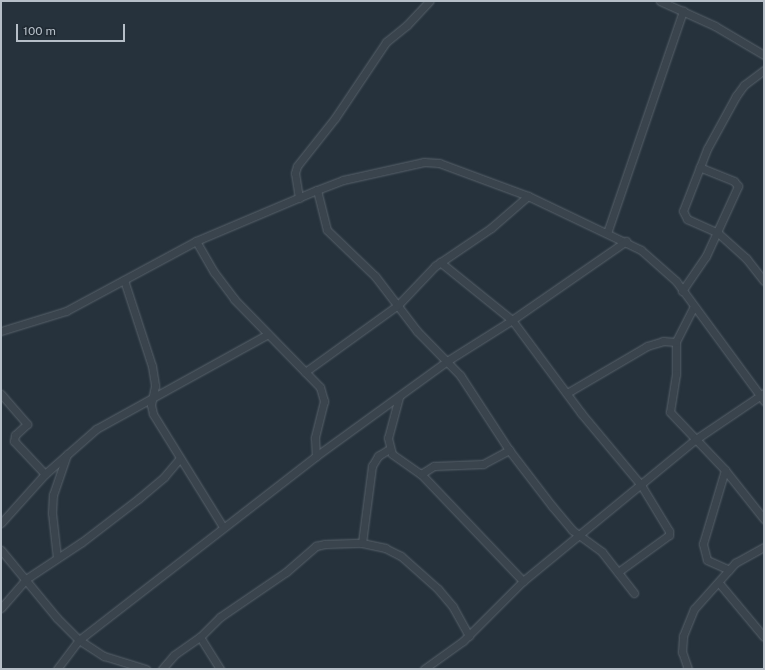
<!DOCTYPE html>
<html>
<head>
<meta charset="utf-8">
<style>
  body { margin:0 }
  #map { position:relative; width:765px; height:670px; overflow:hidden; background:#26323c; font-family:"Public Sans",sans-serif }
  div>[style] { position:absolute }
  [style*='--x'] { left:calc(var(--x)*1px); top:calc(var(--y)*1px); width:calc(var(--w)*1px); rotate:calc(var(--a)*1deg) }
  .roads { filter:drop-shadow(0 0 1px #58626b) drop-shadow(0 0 1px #58626b) }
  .minor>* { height:7px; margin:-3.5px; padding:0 3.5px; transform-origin:3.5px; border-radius:3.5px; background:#3a444d }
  span { translate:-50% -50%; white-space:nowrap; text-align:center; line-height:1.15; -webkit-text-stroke:4px #1f2932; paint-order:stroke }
  .frame { position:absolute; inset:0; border:2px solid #b6bfc8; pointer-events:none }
  .scale { position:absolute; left:16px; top:24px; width:109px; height:18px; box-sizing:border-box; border:2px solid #b6bfc8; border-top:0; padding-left:5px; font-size:12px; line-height:14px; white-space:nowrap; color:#b6bfc8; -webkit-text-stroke:3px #1f2932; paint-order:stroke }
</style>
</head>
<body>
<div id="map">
  <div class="roads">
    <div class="minor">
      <div style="--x:660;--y:1;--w:60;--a:24.4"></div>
      <div style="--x:715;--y:26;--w:57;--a:30.6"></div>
      <div style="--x:764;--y:70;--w:25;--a:143"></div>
      <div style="--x:744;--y:85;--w:14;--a:126"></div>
      <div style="--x:736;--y:96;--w:60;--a:118.7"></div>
      <div style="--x:707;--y:149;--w:66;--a:111.2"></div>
      <div style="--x:683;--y:211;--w:9;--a:63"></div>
      <div style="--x:687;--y:219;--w:34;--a:24"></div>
      <div style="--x:718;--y:233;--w:38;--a:42"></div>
      <div style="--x:746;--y:258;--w:29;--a:52"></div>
      <div style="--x:317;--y:190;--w:41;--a:76"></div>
      <div style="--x:327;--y:230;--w:66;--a:43.8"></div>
      <div style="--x:375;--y:276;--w:69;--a:52.6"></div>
      <div style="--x:417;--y:331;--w:62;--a:45.7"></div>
      <div style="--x:460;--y:375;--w:90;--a:56.8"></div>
      <div style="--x:509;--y:450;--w:71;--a:52.5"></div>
      <div style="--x:552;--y:506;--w:31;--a:50"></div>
      <div style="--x:572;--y:530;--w:37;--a:36"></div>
      <div style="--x:602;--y:552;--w:52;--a:52"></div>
      <div style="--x:299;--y:198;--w:25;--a:-99"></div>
      <div style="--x:295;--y:173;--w:7;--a:-74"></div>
      <div style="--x:297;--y:166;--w:61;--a:-51.6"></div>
      <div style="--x:335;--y:118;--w:92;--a:-56.1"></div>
      <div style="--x:386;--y:42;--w:27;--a:-39"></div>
      <div style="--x:407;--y:25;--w:33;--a:-47"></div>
      <div style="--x:607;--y:233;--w:235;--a:-71.1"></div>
      <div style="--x:196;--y:241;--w:36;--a:60"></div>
      <div style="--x:214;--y:272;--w:34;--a:53"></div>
      <div style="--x:234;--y:299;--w:123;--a:45.7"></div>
      <div style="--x:320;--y:387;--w:15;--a:74"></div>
      <div style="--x:324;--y:401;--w:38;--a:104"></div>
      <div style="--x:315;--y:438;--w:18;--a:87"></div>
      <div style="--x:440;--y:262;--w:92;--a:38.9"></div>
      <div style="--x:512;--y:320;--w:116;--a:53.4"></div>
      <div style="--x:581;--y:413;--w:94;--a:50.2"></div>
      <div style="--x:641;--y:485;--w:54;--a:58.7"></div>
      <div style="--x:669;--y:531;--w:4;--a:90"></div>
      <div style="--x:669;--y:535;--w:63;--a:144"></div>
      <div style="--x:124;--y:280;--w:90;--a:72"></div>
      <div style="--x:152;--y:366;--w:20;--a:81"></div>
      <div style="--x:155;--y:386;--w:19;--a:102"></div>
      <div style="--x:151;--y:405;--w:9;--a:77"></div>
      <div style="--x:153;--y:414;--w:133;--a:58.2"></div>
      <div style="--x:682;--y:291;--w:42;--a:-55.6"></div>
      <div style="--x:706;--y:256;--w:77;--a:-65.4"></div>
      <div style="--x:738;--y:186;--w:6;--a:-129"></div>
      <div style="--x:734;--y:181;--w:37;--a:-158"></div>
      <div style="--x:693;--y:308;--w:38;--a:117"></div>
      <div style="--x:676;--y:342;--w:32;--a:90"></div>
      <div style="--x:676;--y:374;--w:38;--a:99"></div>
      <div style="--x:670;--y:412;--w:80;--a:46.5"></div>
      <div style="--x:725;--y:470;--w:63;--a:51.5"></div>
      <div style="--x:1;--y:331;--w:68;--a:-17.1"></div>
      <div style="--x:66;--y:311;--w:148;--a:-28.3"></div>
      <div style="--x:196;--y:241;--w:131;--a:-22.9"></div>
      <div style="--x:317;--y:190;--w:28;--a:-21"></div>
      <div style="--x:343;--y:180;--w:83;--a:-12.5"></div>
      <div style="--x:424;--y:162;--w:15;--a:4"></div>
      <div style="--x:439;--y:163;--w:95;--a:20.3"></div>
      <div style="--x:528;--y:196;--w:125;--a:25.5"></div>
      <div style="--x:641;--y:250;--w:47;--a:41.5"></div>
      <div style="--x:676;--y:281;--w:149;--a:53.7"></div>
      <div style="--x:305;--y:372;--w:115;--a:-35.8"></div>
      <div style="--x:398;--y:305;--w:54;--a:-46.5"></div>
      <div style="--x:435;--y:266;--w:68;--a:-34.2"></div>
      <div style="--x:491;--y:228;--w:49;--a:-40.9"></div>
      <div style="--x:567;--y:393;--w:93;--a:-30.4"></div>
      <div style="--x:647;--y:346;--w:17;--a:-17"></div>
      <div style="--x:663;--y:341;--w:13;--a:4"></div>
      <div style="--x:1;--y:394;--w:40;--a:49"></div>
      <div style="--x:27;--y:424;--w:16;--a:137"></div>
      <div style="--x:15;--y:435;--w:6;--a:99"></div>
      <div style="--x:14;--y:441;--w:45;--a:46.8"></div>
      <div style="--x:399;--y:397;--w:42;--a:105"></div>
      <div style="--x:388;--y:438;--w:16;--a:76"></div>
      <div style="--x:392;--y:454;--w:35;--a:35"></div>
      <div style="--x:421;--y:474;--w:148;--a:46.4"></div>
      <div style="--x:725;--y:470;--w:77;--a:106.6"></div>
      <div style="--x:703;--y:544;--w:16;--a:76"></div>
      <div style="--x:707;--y:560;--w:24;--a:24"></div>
      <div style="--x:421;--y:474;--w:15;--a:-32"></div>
      <div style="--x:434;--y:466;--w:49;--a:-2.3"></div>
      <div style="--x:483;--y:464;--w:30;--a:-28"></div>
      <div style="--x:1;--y:523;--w:66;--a:-48.1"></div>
      <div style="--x:45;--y:474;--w:68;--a:-41.4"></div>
      <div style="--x:96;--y:429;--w:196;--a:-28.9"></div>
      <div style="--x:362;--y:543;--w:78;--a:-82.6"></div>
      <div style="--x:372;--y:466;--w:12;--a:-59"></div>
      <div style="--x:378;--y:456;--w:13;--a:-32"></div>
      <div style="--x:1;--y:550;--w:88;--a:50.5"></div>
      <div style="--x:57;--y:618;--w:31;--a:45"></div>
      <div style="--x:79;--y:640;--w:30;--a:33"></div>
      <div style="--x:104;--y:656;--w:44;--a:17.2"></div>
      <div style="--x:57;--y:558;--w:45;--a:-96.3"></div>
      <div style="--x:52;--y:513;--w:18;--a:-87"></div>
      <div style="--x:53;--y:495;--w:43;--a:-71.1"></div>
      <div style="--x:719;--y:583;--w:70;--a:50.2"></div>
      <div style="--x:1;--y:608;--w:38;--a:-49"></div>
      <div style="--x:26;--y:579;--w:67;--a:-33.5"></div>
      <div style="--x:82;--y:542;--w:71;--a:-37.5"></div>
      <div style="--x:138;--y:499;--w:34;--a:-40"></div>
      <div style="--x:164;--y:477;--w:23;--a:-50"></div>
      <div style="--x:200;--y:637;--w:38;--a:58"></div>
      <div style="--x:57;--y:669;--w:36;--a:-53"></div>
      <div style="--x:79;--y:640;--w:300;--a:-37.8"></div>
      <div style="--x:316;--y:456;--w:162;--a:-35.9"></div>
      <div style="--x:447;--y:361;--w:77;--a:-32.2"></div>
      <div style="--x:512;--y:320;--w:139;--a:-34.7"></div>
      <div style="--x:162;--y:669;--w:18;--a:-49"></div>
      <div style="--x:174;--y:655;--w:32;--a:-35"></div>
      <div style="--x:200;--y:637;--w:28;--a:-45"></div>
      <div style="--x:220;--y:617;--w:80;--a:-34.3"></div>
      <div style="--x:286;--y:572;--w:40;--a:-41"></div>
      <div style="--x:316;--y:546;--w:9;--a:-13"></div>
      <div style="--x:325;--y:544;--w:37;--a:-2"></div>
      <div style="--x:362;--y:543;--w:24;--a:12"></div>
      <div style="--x:385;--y:548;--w:18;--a:27"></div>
      <div style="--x:401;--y:556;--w:50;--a:41.7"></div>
      <div style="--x:438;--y:589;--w:23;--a:50"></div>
      <div style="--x:453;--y:607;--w:33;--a:61"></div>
      <div style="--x:424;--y:669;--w:48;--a:-35.7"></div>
      <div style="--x:463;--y:641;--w:85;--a:-45"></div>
      <div style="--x:523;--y:581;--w:224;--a:-39.4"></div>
      <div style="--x:696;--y:439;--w:82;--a:-34.1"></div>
      <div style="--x:688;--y:669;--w:18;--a:-109"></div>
      <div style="--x:682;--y:652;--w:16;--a:-86"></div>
      <div style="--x:683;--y:636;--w:29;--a:-68"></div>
      <div style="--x:694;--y:609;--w:62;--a:-48.3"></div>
      <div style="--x:735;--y:563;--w:33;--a:-29"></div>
    </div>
  </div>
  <div class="frame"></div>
  <div class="scale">100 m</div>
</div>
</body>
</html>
